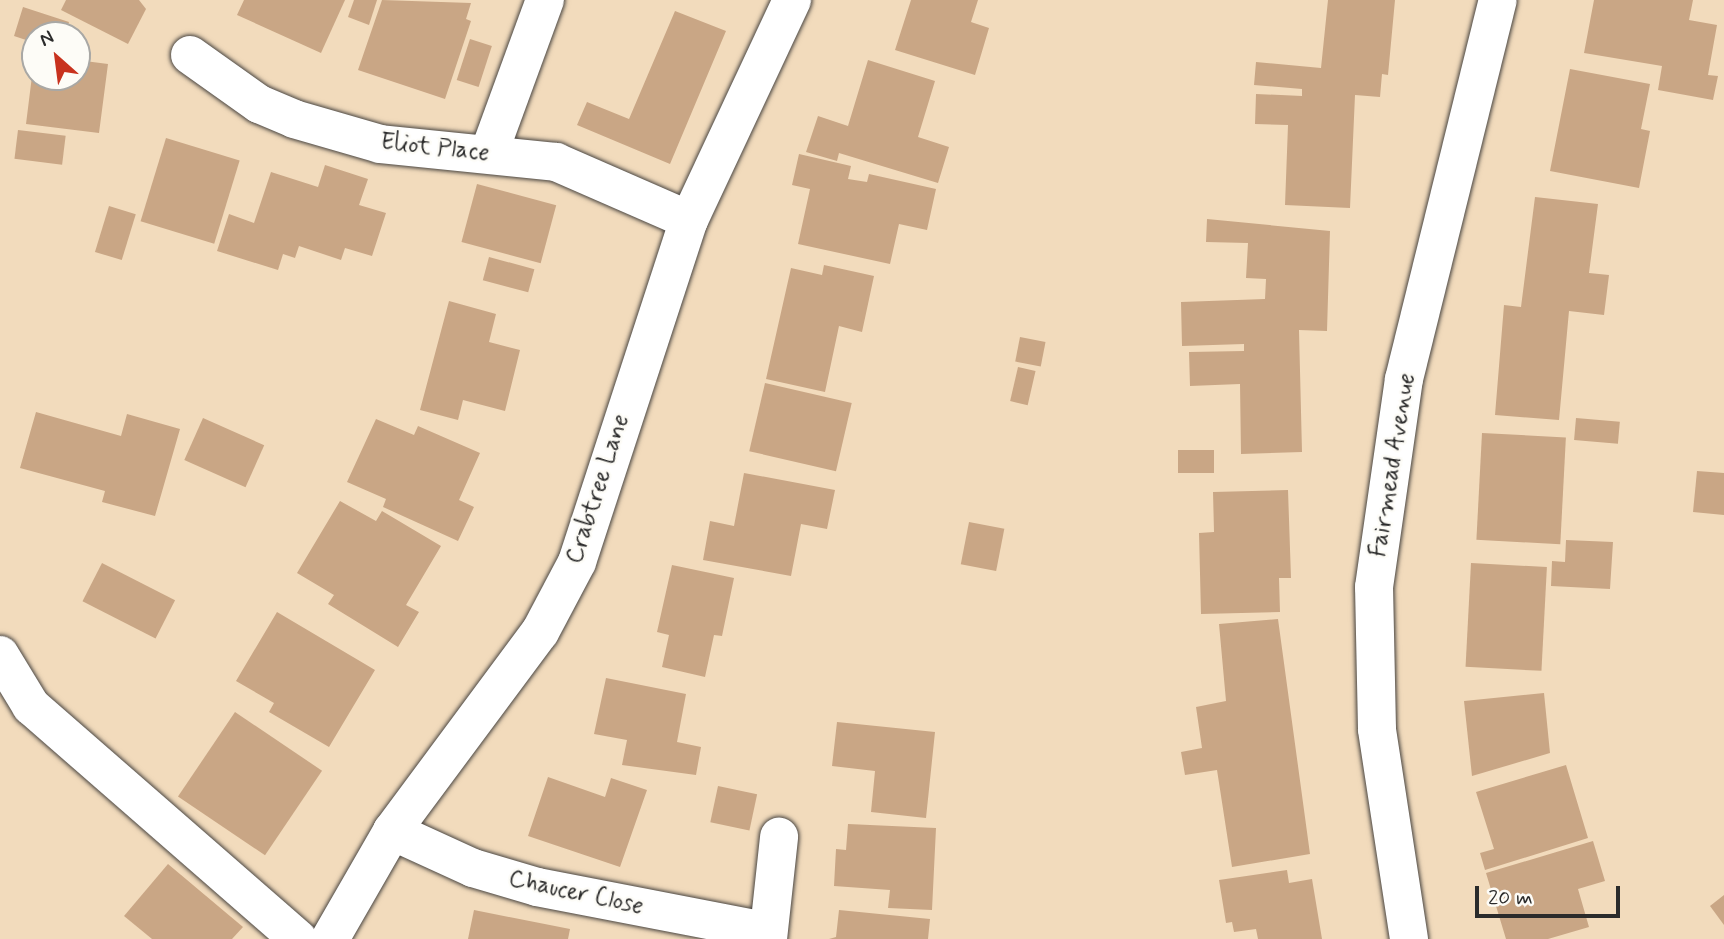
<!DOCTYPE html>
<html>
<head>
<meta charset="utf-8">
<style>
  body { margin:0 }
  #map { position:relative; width:1724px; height:939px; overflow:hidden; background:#f2dbbc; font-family:Mynerve,sans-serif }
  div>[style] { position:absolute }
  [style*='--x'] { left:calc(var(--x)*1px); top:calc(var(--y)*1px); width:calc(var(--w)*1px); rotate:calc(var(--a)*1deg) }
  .building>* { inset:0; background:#c9a685; transform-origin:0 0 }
  .roads { filter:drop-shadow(0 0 2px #494541) drop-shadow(0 0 2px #494541) }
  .minor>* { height:38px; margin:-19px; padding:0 19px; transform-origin:19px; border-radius:19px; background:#fff }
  span { translate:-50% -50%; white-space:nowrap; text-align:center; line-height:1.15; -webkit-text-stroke:5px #fdfcf7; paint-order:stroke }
  .street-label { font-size:24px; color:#2b2b2b }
  .north { position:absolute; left:21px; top:21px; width:70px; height:70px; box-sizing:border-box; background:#fdfcf7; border:2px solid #a9a8a5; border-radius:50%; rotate:332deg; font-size:19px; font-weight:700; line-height:28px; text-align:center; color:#2b2b2b }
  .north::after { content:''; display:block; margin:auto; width:24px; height:32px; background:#c8321e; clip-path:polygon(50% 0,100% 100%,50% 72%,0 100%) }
  .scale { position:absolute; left:1475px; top:886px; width:145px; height:32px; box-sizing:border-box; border:4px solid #2b2b2b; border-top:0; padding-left:9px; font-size:21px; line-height:24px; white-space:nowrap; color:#2b2b2b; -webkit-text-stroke:5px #fdfcf7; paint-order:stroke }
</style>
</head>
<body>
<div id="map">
  <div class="building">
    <div style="clip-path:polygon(66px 0,139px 0,146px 9px,128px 44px,61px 10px)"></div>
    <div style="clip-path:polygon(244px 0,345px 0,321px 53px,237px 15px)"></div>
    <div style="clip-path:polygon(354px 0,377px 0,369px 25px,348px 17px)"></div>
    <div style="clip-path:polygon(382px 0,471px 3px,466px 19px,471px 21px,445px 99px,358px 70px)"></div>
    <div style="clip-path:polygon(911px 0,978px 0,971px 22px,989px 28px,975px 75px,895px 50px)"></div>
    <div style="clip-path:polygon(1328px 0,1395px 0,1388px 75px,1382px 74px,1380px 97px,1355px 95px,1350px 208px,1285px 205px,1288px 125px,1255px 124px,1256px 94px,1302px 96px,1302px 89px,1254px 85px,1256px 62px,1321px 68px)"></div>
    <div style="clip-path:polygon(1594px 0,1693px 0,1689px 20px,1717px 25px,1708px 75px,1718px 76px,1713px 100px,1658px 90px,1662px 66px,1584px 53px)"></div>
    <div style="clip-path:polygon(23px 7px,69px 22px,65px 35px,35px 35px,35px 43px,14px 36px)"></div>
    <div style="clip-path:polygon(675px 11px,726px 31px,670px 164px,577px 125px,587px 102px,629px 119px)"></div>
    <div style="left:470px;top:39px;width:23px;height:43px;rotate:18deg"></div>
    <div style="clip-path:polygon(77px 60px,108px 64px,99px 133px,26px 124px,33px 68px,35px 77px,77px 77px)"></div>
    <div style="clip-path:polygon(868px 60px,935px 81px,918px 137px,949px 147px,938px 183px,839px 153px,837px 161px,806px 152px,818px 116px,848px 126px)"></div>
    <div style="clip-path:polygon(1570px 69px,1650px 84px,1641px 129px,1650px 131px,1639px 188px,1550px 171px)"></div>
    <div style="left:18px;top:130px;width:48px;height:29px;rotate:7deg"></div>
    <div style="left:166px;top:138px;width:77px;height:87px;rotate:17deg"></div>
    <div style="clip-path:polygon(799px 154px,851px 166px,848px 179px,867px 182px,869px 174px,936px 189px,927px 230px,899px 224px,890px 264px,798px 244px,810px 189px,792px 185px)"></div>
    <div style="clip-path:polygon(325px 165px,368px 179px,359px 205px,386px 213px,372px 256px,345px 248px,341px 260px,299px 246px,295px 258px,283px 254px,278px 270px,217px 251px,229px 214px,254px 223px,271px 172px,318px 187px)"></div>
    <div style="left:477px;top:184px;width:82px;height:60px;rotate:15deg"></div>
    <div style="clip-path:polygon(1535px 197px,1598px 204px,1589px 273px,1609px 275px,1604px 315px,1569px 311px,1559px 420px,1495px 415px,1504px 305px,1521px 307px)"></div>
    <div style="left:109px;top:206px;width:28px;height:48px;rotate:17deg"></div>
    <div style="clip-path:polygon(1207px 219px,1330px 231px,1327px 331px,1299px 330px,1302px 452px,1241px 454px,1240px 384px,1190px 386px,1189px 352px,1244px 351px,1244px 344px,1182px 346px,1181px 302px,1265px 299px,1266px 279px,1246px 278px,1248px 243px,1206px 242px)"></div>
    <div style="left:489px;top:257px;width:47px;height:24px;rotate:15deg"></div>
    <div style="clip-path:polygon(824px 265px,874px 276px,862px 332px,839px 326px,825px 392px,766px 379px,791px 268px,822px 275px)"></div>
    <div style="clip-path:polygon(449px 301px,496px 314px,489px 342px,520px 350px,505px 411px,463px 400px,458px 420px,420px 410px)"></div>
    <div style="left:1020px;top:337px;width:26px;height:25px;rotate:11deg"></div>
    <div style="left:1018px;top:367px;width:18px;height:35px;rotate:13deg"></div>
    <div style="left:765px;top:383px;width:89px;height:70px;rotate:13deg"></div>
    <div style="clip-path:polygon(36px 412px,121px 436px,127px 414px,180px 429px,155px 516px,102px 502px,105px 491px,20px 468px)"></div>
    <div style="left:203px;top:418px;width:67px;height:46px;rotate:24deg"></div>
    <div style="left:1576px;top:418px;width:44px;height:22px;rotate:5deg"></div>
    <div style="clip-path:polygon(376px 419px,414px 435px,418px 426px,480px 453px,459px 500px,474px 507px,458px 541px,383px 507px,386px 499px,347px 482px)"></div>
    <div style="left:1482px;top:433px;width:84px;height:107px;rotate:3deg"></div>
    <div style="left:1214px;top:450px;width:23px;height:36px;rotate:90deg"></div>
    <div style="clip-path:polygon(1697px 471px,1724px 473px,1724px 515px,1693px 512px)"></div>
    <div style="clip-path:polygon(744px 473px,835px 490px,827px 529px,801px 524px,791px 576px,703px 560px,710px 521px,734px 526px)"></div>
    <div style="clip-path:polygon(1288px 490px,1291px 578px,1279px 578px,1280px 612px,1201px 614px,1199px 533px,1214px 532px,1213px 492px)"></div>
    <div style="clip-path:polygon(340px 501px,376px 521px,382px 511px,441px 546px,406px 605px,419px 612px,398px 647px,328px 604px,334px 595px,297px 573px)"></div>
    <div style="left:969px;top:522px;width:36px;height:43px;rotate:11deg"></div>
    <div style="clip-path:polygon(1566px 540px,1613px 542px,1610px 589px,1551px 586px,1552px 561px,1565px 562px)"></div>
    <div style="left:102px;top:563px;width:82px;height:43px;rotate:27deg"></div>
    <div style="left:1471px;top:563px;width:76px;height:104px;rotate:3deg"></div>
    <div style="clip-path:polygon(672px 565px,734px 578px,722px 636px,714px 635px,705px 677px,662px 667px,669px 635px,657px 632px)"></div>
    <div style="clip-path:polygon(277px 612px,375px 670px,329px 747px,269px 712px,274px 703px,236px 681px)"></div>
    <div style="clip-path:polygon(1278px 619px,1310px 854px,1232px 867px,1217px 770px,1185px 775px,1181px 752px,1202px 748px,1196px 707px,1226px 701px,1219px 624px)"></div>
    <div style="clip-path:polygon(606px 678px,686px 694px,677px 742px,701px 747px,696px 775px,622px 765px,627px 740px,594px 734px)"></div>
    <div style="clip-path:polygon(1544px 693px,1550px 753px,1472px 776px,1464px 701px)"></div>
    <div style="left:235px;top:712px;width:105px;height:102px;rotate:34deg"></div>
    <div style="clip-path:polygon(837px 722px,935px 732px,926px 818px,871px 812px,875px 771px,832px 766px)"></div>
    <div style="clip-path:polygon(1566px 765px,1588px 838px,1485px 870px,1480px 853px,1494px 849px,1476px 792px)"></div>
    <div style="clip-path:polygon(548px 777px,605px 797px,611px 778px,647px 790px,620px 867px,528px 836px)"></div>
    <div style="left:718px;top:786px;width:40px;height:37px;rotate:12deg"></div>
    <div style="clip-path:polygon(848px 824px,936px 828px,932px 910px,888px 908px,890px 890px,834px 886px,836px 849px,846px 850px)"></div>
    <div style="clip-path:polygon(1593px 841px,1605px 881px,1578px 889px,1589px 927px,1548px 939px,1506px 939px,1486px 873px)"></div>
    <div style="clip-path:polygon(168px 864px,243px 927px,232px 939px,152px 939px,124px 916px)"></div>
    <div style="clip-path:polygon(1287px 870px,1289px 883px,1312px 879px,1322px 939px,1258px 939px,1256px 929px,1234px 932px,1232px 922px,1226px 923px,1219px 880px)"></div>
    <div style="clip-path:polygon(1724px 895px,1724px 925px,1710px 906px)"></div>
    <div style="clip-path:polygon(474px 910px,570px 929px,568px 939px,468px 939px)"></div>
    <div style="clip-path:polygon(839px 910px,930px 919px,928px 939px,829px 939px,836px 937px)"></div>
  </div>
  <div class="roads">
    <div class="minor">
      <div style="--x:190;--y:55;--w:85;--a:35.4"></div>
      <div style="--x:259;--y:104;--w:38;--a:23"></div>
      <div style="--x:294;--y:119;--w:90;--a:16.2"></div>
      <div style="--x:380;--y:144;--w:177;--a:5.8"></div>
      <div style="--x:556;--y:162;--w:145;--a:23.6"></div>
      <div style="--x:489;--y:153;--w:163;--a:-69.9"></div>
      <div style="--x:0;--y:655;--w:60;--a:58.7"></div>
      <div style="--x:31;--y:706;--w:354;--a:41.1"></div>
      <div style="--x:392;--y:831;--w:89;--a:24.6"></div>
      <div style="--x:473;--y:868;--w:67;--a:16.5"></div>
      <div style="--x:537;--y:887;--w:233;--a:10.9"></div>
      <div style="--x:330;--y:939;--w:125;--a:-60.1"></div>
      <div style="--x:392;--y:831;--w:248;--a:-53.4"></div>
      <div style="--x:540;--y:632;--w:79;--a:-62.1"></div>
      <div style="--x:577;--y:562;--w:360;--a:-71.9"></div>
      <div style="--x:689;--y:220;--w:243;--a:-64.9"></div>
      <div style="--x:768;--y:939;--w:103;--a:-83.8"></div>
      <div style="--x:1409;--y:939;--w:212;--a:-98.7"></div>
      <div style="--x:1377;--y:729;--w:142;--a:-91.2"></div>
      <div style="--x:1374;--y:587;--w:210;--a:-81.8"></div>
      <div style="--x:1404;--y:379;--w:390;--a:-76.1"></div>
    </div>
  </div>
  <div class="street-label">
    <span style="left:435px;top:148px;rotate:6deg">Eliot Place</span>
    <span style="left:1393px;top:465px;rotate:-81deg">Fairmead Avenue</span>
    <span style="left:598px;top:489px;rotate:-72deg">Crabtree Lane</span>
    <span style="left:576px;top:893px;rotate:12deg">Chaucer Close</span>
  </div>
  <div class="north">N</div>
  <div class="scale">20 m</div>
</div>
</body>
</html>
